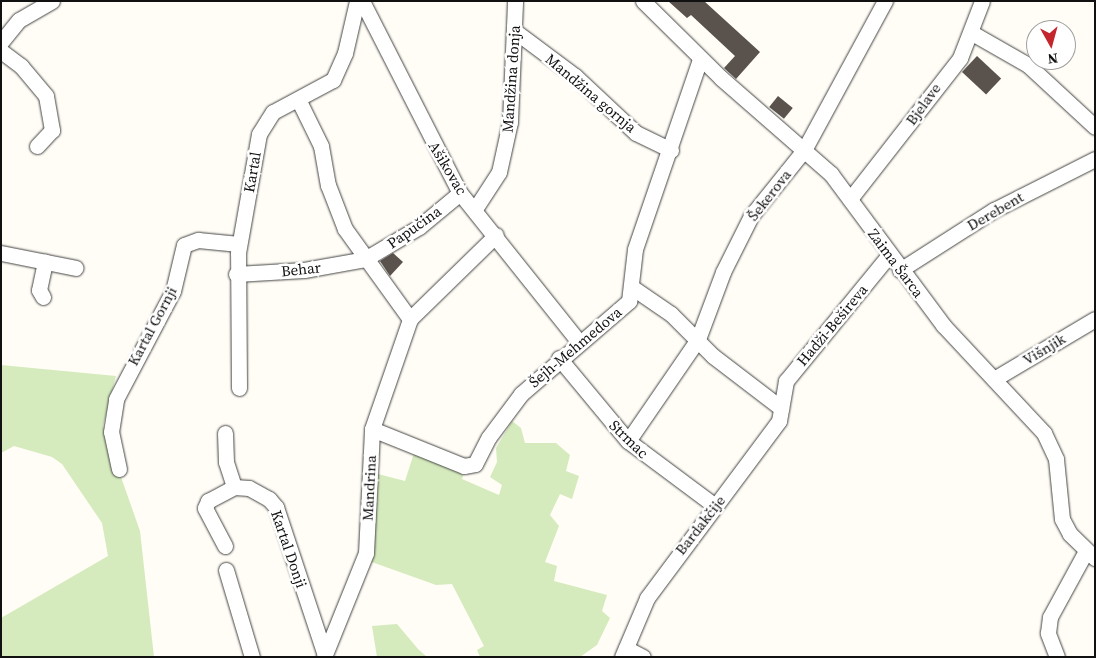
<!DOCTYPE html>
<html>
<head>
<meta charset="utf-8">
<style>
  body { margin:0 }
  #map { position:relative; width:1096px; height:658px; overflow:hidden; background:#fffdf5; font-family:"Source Serif 4",serif }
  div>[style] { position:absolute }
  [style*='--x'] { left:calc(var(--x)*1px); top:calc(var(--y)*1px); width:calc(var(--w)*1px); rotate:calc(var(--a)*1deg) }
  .green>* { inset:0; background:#d5ebbd }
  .building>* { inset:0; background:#5a524d; transform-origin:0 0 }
  .roads { filter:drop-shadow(0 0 1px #444) drop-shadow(0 0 1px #444) }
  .minor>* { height:15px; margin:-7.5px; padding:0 7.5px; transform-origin:7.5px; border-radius:7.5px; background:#fff }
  span { translate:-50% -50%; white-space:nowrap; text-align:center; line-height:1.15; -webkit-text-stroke:5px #fff; paint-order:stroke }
  .street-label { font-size:15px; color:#111 }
  .frame { position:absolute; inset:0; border:2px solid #111; pointer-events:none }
  .north { position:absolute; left:1026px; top:20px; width:50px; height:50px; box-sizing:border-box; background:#fff; border:1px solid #a0a0a0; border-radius:50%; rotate:173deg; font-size:14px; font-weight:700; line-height:20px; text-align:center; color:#111 }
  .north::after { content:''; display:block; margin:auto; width:18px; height:22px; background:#c4262e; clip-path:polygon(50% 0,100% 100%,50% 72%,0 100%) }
</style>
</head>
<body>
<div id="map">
  <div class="green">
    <div style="clip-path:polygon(1px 365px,116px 376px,103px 426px,140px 531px,154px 657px,1px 657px,1px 618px,108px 556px,102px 523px,62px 464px,52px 457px,14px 446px,1px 453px)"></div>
    <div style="clip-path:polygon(512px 421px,521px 428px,525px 443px,556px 443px,570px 455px,566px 471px,579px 476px,572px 499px,560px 494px,550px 515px,559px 526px,545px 562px,557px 566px,554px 581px,607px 595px,602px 611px,610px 618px,597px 645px,580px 657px,480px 657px,477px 650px,484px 646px,452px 584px,436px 585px,369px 561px,378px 474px,405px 481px,414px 453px,465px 470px,462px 479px,499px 495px,502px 485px,490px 477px,497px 462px,496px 448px)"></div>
    <div style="clip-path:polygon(397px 624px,418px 649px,427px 657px,377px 657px,372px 626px)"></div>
  </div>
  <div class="building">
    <div style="clip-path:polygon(668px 1px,704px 1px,760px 52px,736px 79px,724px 68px,735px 56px,691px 15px,687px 18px)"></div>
    <div style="left:977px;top:56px;width:33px;height:22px;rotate:43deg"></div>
    <div style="left:778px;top:96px;width:19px;height:14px;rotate:39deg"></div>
    <div style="clip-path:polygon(393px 253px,403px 262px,390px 276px,380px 261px)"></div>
  </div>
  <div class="roads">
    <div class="minor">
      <div style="--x:362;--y:1;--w:216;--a:63"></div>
      <div style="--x:460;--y:193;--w:191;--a:51.4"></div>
      <div style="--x:643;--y:1;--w:110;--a:44.6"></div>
      <div style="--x:721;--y:78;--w:146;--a:41.1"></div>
      <div style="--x:831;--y:174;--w:188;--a:53.4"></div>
      <div style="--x:943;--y:325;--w:148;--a:46.9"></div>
      <div style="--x:1044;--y:433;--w:29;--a:65"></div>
      <div style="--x:1056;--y:459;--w:60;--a:84.3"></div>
      <div style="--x:1062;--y:519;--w:17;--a:62"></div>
      <div style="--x:1070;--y:534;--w:35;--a:44"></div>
      <div style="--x:516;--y:32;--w:74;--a:36.7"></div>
      <div style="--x:575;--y:76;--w:83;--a:43.1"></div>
      <div style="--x:636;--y:133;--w:39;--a:26"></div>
      <div style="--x:972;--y:33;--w:64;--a:29.7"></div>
      <div style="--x:1028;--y:65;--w:91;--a:42.8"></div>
      <div style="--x:1;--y:42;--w:28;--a:-51"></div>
      <div style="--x:19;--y:20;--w:38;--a:-30"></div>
      <div style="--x:1;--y:51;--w:25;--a:37"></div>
      <div style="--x:21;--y:66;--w:39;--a:50"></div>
      <div style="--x:46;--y:96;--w:35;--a:80"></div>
      <div style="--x:52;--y:130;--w:22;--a:133"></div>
      <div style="--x:299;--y:101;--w:50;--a:63.9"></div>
      <div style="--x:321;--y:146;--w:40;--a:80"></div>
      <div style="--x:328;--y:185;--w:47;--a:68.9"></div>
      <div style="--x:345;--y:229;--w:111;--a:54.2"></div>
      <div style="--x:850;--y:199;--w:179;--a:-52"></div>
      <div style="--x:960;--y:58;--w:61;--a:-68.9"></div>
      <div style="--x:475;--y:209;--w:44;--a:-57"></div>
      <div style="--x:499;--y:172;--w:51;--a:-77.6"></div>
      <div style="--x:510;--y:122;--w:121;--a:-87.6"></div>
      <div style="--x:1;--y:253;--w:76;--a:11.3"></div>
      <div style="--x:900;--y:270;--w:112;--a:-32.6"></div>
      <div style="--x:994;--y:210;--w:113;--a:-26.8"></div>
      <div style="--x:236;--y:274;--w:68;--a:-3.4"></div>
      <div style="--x:304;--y:270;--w:62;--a:-10.2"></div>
      <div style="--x:365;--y:259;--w:63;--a:-30.7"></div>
      <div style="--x:419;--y:227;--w:53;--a:-39.7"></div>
      <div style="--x:633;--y:288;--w:46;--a:34.4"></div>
      <div style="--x:671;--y:314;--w:59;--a:45"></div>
      <div style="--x:713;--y:356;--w:86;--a:37.4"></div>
      <div style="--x:43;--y:297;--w:8;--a:-120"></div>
      <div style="--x:39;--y:290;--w:29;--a:-78"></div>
      <div style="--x:559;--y:358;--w:108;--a:50.3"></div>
      <div style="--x:628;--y:441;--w:107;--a:36.7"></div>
      <div style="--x:994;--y:379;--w:117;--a:-30.7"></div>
      <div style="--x:239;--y:388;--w:135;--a:-90.4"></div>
      <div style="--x:238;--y:253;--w:121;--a:-80"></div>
      <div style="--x:259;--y:134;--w:26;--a:-58"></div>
      <div style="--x:273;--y:112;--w:68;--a:-28.1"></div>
      <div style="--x:333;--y:80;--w:30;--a:-66"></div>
      <div style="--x:345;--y:53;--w:53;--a:-77"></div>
      <div style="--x:372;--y:429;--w:99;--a:21.9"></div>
      <div style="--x:464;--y:466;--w:11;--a:-10"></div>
      <div style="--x:475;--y:464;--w:30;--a:-63"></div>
      <div style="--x:489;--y:437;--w:54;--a:-53.3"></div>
      <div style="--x:521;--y:394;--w:143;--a:-40.7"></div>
      <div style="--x:629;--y:301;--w:52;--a:-83.4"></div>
      <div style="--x:635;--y:249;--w:201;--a:-71.1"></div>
      <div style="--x:225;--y:433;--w:29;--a:88"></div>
      <div style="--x:226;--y:462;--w:26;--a:72"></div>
      <div style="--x:628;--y:441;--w:124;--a:-55.5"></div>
      <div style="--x:698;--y:339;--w:72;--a:-69.5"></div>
      <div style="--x:723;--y:272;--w:63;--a:-63.4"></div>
      <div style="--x:751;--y:216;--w:85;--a:-51.2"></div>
      <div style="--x:804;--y:150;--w:170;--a:-61.5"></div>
      <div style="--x:119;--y:469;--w:38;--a:-102"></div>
      <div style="--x:111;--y:432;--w:33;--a:-81"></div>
      <div style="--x:116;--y:399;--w:122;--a:-62.2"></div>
      <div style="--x:173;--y:291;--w:47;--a:-76.6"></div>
      <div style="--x:184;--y:245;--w:15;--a:-20"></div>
      <div style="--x:198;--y:240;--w:41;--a:5.6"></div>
      <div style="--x:225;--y:546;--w:43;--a:-117.8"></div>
      <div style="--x:205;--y:508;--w:8;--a:-67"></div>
      <div style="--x:208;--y:501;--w:30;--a:-28"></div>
      <div style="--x:234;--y:487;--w:15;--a:4"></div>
      <div style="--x:249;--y:488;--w:23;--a:29"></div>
      <div style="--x:269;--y:499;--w:11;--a:49"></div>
      <div style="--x:276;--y:507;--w:156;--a:71.7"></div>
      <div style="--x:226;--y:570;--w:91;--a:73.4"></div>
      <div style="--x:626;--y:648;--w:19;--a:28"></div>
      <div style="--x:324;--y:657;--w:112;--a:-68"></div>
      <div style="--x:366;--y:553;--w:124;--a:-87.2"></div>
      <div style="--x:372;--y:429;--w:116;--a:-70.9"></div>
      <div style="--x:410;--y:319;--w:120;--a:-44.3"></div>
      <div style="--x:622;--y:657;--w:64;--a:-67"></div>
      <div style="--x:647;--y:598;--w:221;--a:-53.3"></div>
      <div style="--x:779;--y:421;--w:41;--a:-80.1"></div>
      <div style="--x:786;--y:381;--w:163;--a:-50.7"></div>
      <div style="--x:1057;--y:657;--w:26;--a:-111"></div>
      <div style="--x:1048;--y:633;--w:16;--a:-83"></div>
      <div style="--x:1050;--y:617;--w:75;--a:-61.4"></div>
    </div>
  </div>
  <div class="street-label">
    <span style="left:511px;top:79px;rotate:-86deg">Mandžina donja</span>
    <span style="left:591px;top:93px;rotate:40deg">Mandžina gornja</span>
    <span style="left:923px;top:104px;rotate:-54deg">Bjelave</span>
    <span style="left:448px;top:168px;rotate:59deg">Ašikovac</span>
    <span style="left:252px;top:172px;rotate:-80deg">Kartal</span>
    <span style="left:769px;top:195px;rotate:-52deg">Šekerova</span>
    <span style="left:995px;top:211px;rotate:-30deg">Derebent</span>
    <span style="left:414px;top:227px;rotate:-35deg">Papučina</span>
    <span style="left:896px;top:263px;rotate:53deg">Zaima Šarca</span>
    <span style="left:301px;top:269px;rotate:-6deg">Behar</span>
    <span style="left:832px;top:325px;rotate:-50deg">Hadži-Bešireva</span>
    <span style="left:152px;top:326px;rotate:-62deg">Kartal Gornji</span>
    <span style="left:575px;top:347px;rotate:-40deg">Šejh-Mehmedova</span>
    <span style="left:1044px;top:349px;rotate:-31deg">Višnjik</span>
    <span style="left:629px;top:439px;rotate:44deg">Strmac</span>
    <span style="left:369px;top:488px;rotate:-87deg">Mandrina</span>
    <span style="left:700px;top:525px;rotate:-52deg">Bardakčije</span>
    <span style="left:289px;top:549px;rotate:71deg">Kartal Donji</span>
  </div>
  <div class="frame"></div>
  <div class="north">N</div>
</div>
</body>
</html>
